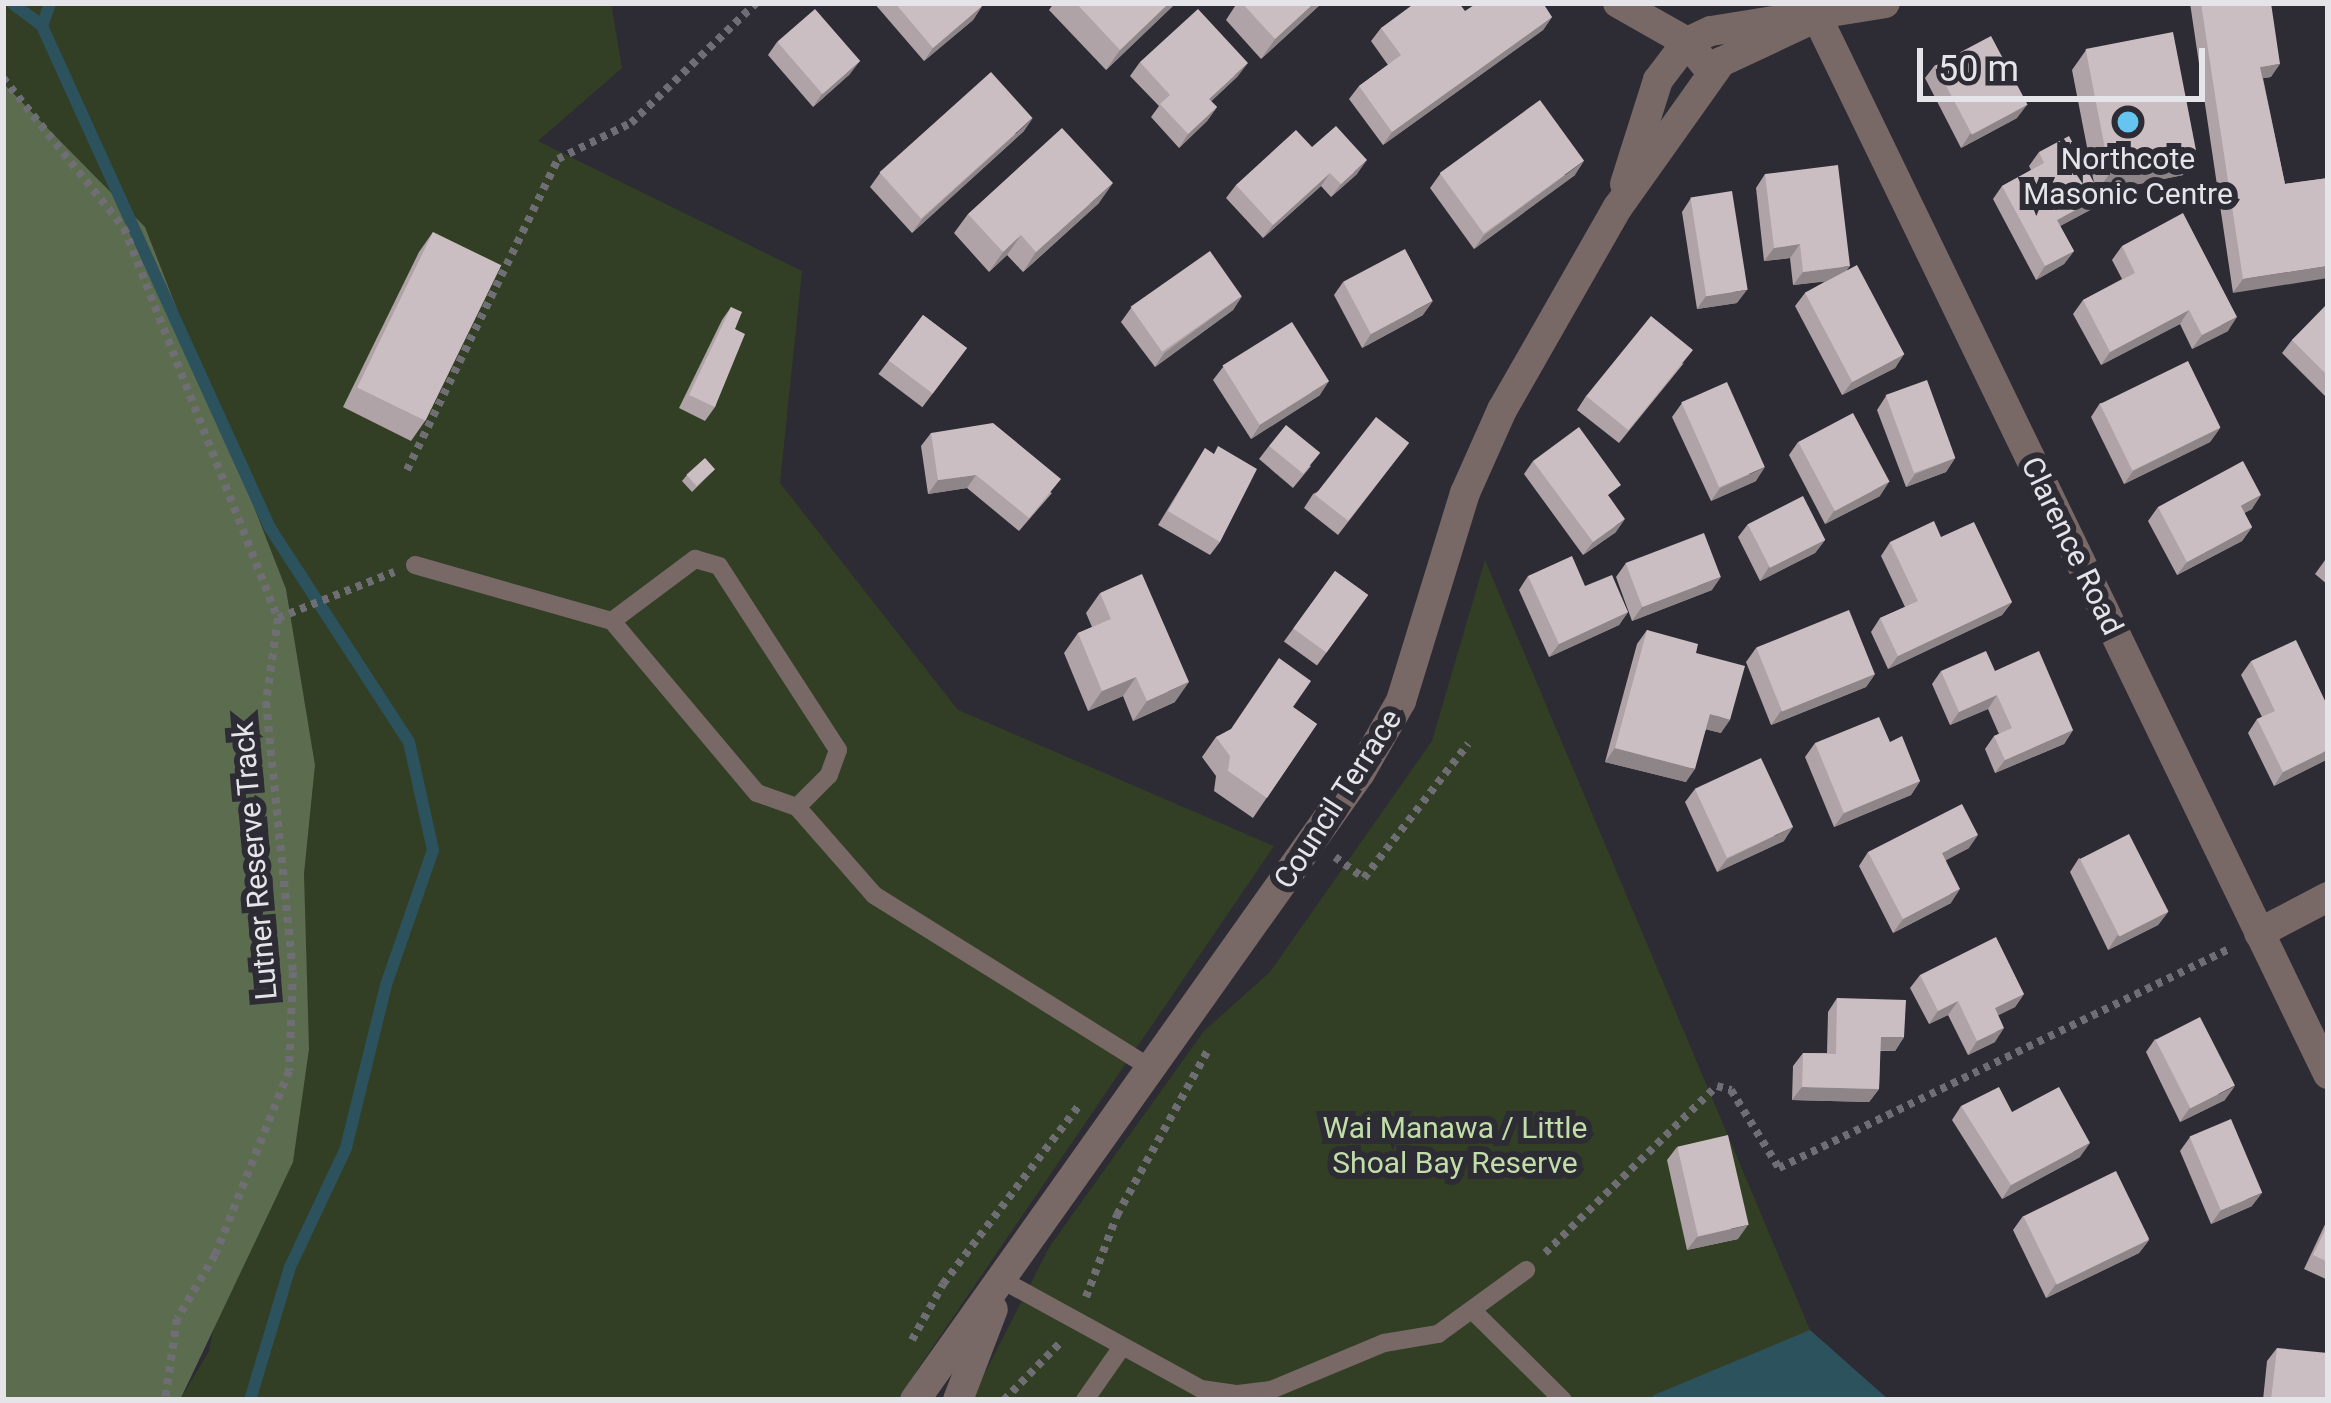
<!DOCTYPE html>
<html>
<head>
<meta charset="utf-8">
<style>
  body { margin:0 }
  #map { position:relative; width:2331px; height:1403px; overflow:hidden; background:#2d2b34; font-family:Roboto,sans-serif }
  div>[style] { position:absolute }
  [style*='--x'] { left:calc(var(--x)*1px); top:calc(var(--y)*1px); width:calc(var(--w)*1px); rotate:calc(var(--a)*1deg) }
  .green>* { inset:0; background:#323f25 }
  .forest>* { inset:0; background:#5c6c4f }
  .water>* { inset:0; background:#2c525e }
  .stream>* { height:12px; margin:-6px; padding:0 6px; transform-origin:6px; border-radius:6px; background:#2c525e }
  .path>* { height:8px; margin-top:-4px; transform-origin:0; background:repeating-linear-gradient(90deg,#6f6e75 0 6px,transparent 0 12px) }
  .service>* { height:18px; margin:-9px; padding:0 9px; transform-origin:9px; border-radius:9px; background:#786866 }
  .minor>* { height:30px; margin:-15px; padding:0 15px; transform-origin:15px; border-radius:15px; background:#786866 }
  .tertiary>* { height:30px; margin:-15px; padding:0 15px; transform-origin:15px; border-radius:15px; background:#786866 }
  .wall>* { inset:0; background:#afa3a7; transform-origin:0 0 }
  .shaded-wall>* { inset:0; background:#8e8588 }
  .building>* { inset:0; background:#cbbec2; transform-origin:0 0 }
  .dots>* { width:33px; height:33px; translate:-50% -50%; box-sizing:border-box; border:6px solid #2d2b34; border-radius:50% }
  span { translate:-50% -50%; white-space:nowrap; text-align:center; line-height:1.15; -webkit-text-stroke:12px #2d2b34; paint-order:stroke }
  .poi-label { font-size:30px; color:#e5e4e9 }
  .street-label { font-size:30px; color:#e5e4e9 }
  .park-label { font-size:30px; color:#c1dea9 }
  .frame { position:absolute; inset:0; border:6px solid #e5e4e9; pointer-events:none }
  .scale { position:absolute; left:1917px; top:48px; width:288px; height:54px; box-sizing:border-box; border:6px solid #e5e4e9; border-top:0; padding-left:15px; font-size:36px; line-height:42px; white-space:nowrap; color:#e5e4e9; -webkit-text-stroke:9px #2d2b34; paint-order:stroke }
</style>
</head>
<body>
<div id="map">
  <div class="green">
    <div style="clip-path:polygon(3px 3px,611px 3px,622px 68px,538px 141px,802px 271px,780px 483px,958px 710px,1274px 846px,917px 1370px,905px 1400px,180px 1400px,209px 1351px,304px 874px,315px 765px,286px 589px,145px 227px,3px 83px)"></div>
    <div style="clip-path:polygon(1485px 560px,1810px 1330px,1889px 1400px,971px 1400px,1050px 1246px,1204px 1031px,1270px 972px,1432px 741px)"></div>
  </div>
  <div class="forest">
    <div style="clip-path:polygon(3px 83px,145px 227px,286px 589px,315px 765px,304px 874px,309px 1049px,293px 1162px,180px 1400px,3px 1400px)"></div>
  </div>
  <div class="water">
    <div style="clip-path:polygon(1810px 1330px,1889px 1400px,1650px 1400px,1654px 1395px)"></div>
  </div>
  <div class="stream">
    <div style="--x:12;--y:3;--w:38;--a:37"></div>
    <div style="--x:50;--y:3;--w:24;--a:109"></div>
    <div style="--x:42;--y:26;--w:551;--a:65.57"></div>
    <div style="--x:270;--y:528;--w:255;--a:57"></div>
    <div style="--x:409;--y:742;--w:111;--a:77.5"></div>
    <div style="--x:433;--y:850;--w:143;--a:109.2"></div>
    <div style="--x:386;--y:985;--w:168;--a:103.8"></div>
    <div style="--x:346;--y:1148;--w:132;--a:115.2"></div>
    <div style="--x:290;--y:1267;--w:139;--a:106.7"></div>
  </div>
  <div class="path">
    <div style="--x:3;--y:78;--w:193;--a:51.1"></div>
    <div style="--x:124;--y:228;--w:419;--a:68.5"></div>
    <div style="--x:278;--y:618;--w:85;--a:98.1"></div>
    <div style="--x:266;--y:702;--w:271;--a:84.3"></div>
    <div style="--x:293;--y:972;--w:99;--a:92.3"></div>
    <div style="--x:289;--y:1071;--w:198;--a:111.9"></div>
    <div style="--x:215;--y:1255;--w:74;--a:120.7"></div>
    <div style="--x:177;--y:1319;--w:82;--a:98.4"></div>
    <div style="--x:407;--y:470;--w:346;--a:-64.1"></div>
    <div style="--x:558;--y:159;--w:81;--a:-26.3"></div>
    <div style="--x:631;--y:123;--w:173;--a:-43.8"></div>
    <div style="--x:278;--y:618;--w:125;--a:-21.6"></div>
    <div style="--x:1335;--y:857;--w:36;--a:36"></div>
    <div style="--x:1364;--y:878;--w:170;--a:-52.2"></div>
    <div style="--x:1545;--y:1253;--w:240;--a:-44.2"></div>
    <div style="--x:1717;--y:1086;--w:15;--a:16"></div>
    <div style="--x:1731;--y:1090;--w:92;--a:58.4"></div>
    <div style="--x:1779;--y:1168;--w:503;--a:-25.95"></div>
    <div style="--x:1086;--y:1297;--w:88;--a:-69.3"></div>
    <div style="--x:1117;--y:1215;--w:191;--a:-61.1"></div>
    <div style="--x:912;--y:1340;--w:64;--a:-61"></div>
    <div style="--x:943;--y:1284;--w:226;--a:-52.7"></div>
    <div style="--x:1004;--y:1400;--w:81;--a:-45.5"></div>
  </div>
  <div class="service">
    <div style="--x:415;--y:565;--w:205;--a:15.9"></div>
    <div style="--x:612;--y:621;--w:225;--a:49.9"></div>
    <div style="--x:757;--y:793;--w:42;--a:19.3"></div>
    <div style="--x:797;--y:807;--w:117;--a:48.8"></div>
    <div style="--x:874;--y:895;--w:327;--a:32"></div>
    <div style="--x:612;--y:621;--w:104;--a:-36.8"></div>
    <div style="--x:695;--y:559;--w:25;--a:16"></div>
    <div style="--x:719;--y:566;--w:219;--a:57.1"></div>
    <div style="--x:838;--y:750;--w:27;--a:110"></div>
    <div style="--x:829;--y:775;--w:45;--a:135"></div>
    <div style="--x:1004;--y:1281;--w:225;--a:28.7"></div>
    <div style="--x:1201;--y:1389;--w:37;--a:8"></div>
    <div style="--x:1238;--y:1394;--w:33;--a:-7"></div>
    <div style="--x:1271;--y:1390;--w:122;--a:-22.6"></div>
    <div style="--x:1384;--y:1343;--w:55;--a:-9.5"></div>
    <div style="--x:1438;--y:1334;--w:109;--a:-36"></div>
    <div style="--x:1472;--y:1310;--w:128;--a:44.7"></div>
    <div style="--x:1085;--y:1400;--w:65;--a:-55.1"></div>
  </div>
  <div class="minor">
    <div style="--x:1618;--y:3;--w:79;--a:29.5"></div>
    <div style="--x:1687;--y:42;--w:38;--a:51"></div>
    <div style="--x:1817;--y:17;--w:1174;--a:64.2"></div>
    <div style="--x:2259;--y:933;--w:78;--a:-27.6"></div>
  </div>
  <div class="tertiary">
    <div style="--x:1625;--y:184;--w:109;--a:-72.4"></div>
    <div style="--x:1658;--y:80;--w:48;--a:-52.7"></div>
    <div style="--x:1687;--y:42;--w:26;--a:-25"></div>
    <div style="--x:1711;--y:31;--w:176;--a:-9.1"></div>
    <div style="--x:915;--y:1400;--w:769;--a:-54.64"></div>
    <div style="--x:1360;--y:773;--w:83;--a:-60.3"></div>
    <div style="--x:1401;--y:701;--w:218;--a:-72.9"></div>
    <div style="--x:1465;--y:493;--w:91;--a:-66"></div>
    <div style="--x:1502;--y:410;--w:234;--a:-60.3"></div>
    <div style="--x:1618;--y:207;--w:178;--a:-54.6"></div>
    <div style="--x:1721;--y:62;--w:106;--a:-25.1"></div>
    <div style="--x:958;--y:1400;--w:97;--a:-69"></div>
  </div>
  <div class="wall">
    <div style="clip-path:polygon(874px 3px,979px 3px,982px 6px,973px 20px,924px 61px)"></div>
    <div style="clip-path:polygon(1054px 3px,1176px 3px,1106px 70px,1049px 10px)"></div>
    <div style="clip-path:polygon(1237px 3px,1322px 3px,1261px 59px,1226px 20px)"></div>
    <div style="clip-path:polygon(2190px 3px,2271px 3px,2271px 77px,2263px 78px,2285px 184px,2328px 178px,2233px 293px)"></div>
    <div style="clip-path:polygon(1465px 11px,1552px 17px,1543px 30px,1383px 145px,1349px 99px,1359px 86px,1388px 65px,1371px 41px,1381px 28px)"></div>
    <div style="clip-path:polygon(777px 42px,850px 74px,813px 107px,768px 55px)"></div>
    <div style="clip-path:polygon(2086px 50px,2183px 175px,2099px 192px,2101px 196px,2092px 209px,2060px 226px,2074px 251px,2064px 264px,2036px 280px,1993px 199px,2002px 186px,2031px 170px,2029px 166px,2039px 152px,2094px 183px,2072px 70px)"></div>
    <div style="clip-path:polygon(1140px 62px,1238px 76px,1211px 101px,1217px 107px,1207px 121px,1179px 148px,1151px 117px,1159px 106px,1130px 76px)"></div>
    <div style="clip-path:polygon(1935px 65px,2017px 118px,1961px 148px,1925px 78px)"></div>
    <div style="clip-path:polygon(1024px 131px,912px 233px,870px 187px,880px 173px)"></div>
    <div style="clip-path:polygon(1312px 147px,1357px 174px,1331px 197px,1321px 186px,1263px 238px,1226px 198px,1236px 185px)"></div>
    <div style="clip-path:polygon(1440px 174px,1575px 175px,1474px 249px,1430px 188px)"></div>
    <div style="clip-path:polygon(1765px 174px,1847px 270px,1904px 354px,1895px 368px,1842px 395px,1795px 306px,1805px 293px,1826px 281px,1793px 285px,1790px 258px,1764px 261px,1756px 188px)"></div>
    <div style="clip-path:polygon(1691px 198px,1737px 303px,1697px 309px,1682px 212px)"></div>
    <div style="clip-path:polygon(1099px 203px,1023px 272px,1007px 255px,989px 272px,954px 233px,968px 214px)"></div>
    <div style="clip-path:polygon(433px 232px,425px 421px,411px 441px,343px 407px,419px 252px)"></div>
    <div style="clip-path:polygon(2122px 246px,2228px 331px,2192px 349px,2180px 324px,2101px 365px,2073px 314px,2083px 300px,2122px 279px,2112px 260px)"></div>
    <div style="clip-path:polygon(1343px 282px,1423px 315px,1362px 348px,1334px 295px)"></div>
    <div style="clip-path:polygon(1242px 296px,1233px 310px,1155px 367px,1121px 322px,1131px 308px)"></div>
    <div style="clip-path:polygon(2328px 305px,2328px 399px,2282px 353px,2292px 340px)"></div>
    <div style="clip-path:polygon(731px 307px,735px 329px,715px 407px,705px 421px,679px 408px,722px 320px)"></div>
    <div style="left:923px;top:315px;width:55px;height:74px;rotate:37deg"></div>
    <div style="clip-path:polygon(1684px 363px,1619px 443px,1577px 410px,1586px 396px)"></div>
    <div style="clip-path:polygon(1223px 367px,1320px 395px,1251px 439px,1213px 380px)"></div>
    <div style="clip-path:polygon(1886px 396px,1955px 458px,1946px 472px,1906px 487px,1877px 410px)"></div>
    <div style="clip-path:polygon(1682px 403px,1756px 481px,1711px 501px,1672px 417px)"></div>
    <div style="clip-path:polygon(2100px 403px,2220px 428px,2210px 442px,2124px 484px,2091px 417px)"></div>
    <div style="clip-path:polygon(931px 433px,1052px 493px,1019px 531px,967px 488px,928px 494px,921px 446px)"></div>
    <div style="clip-path:polygon(1798px 442px,1880px 496px,1825px 524px,1789px 455px)"></div>
    <div style="clip-path:polygon(1409px 443px,1338px 535px,1304px 508px,1313px 494px)"></div>
    <div style="clip-path:polygon(1269px 446px,1311px 466px,1293px 488px,1259px 459px)"></div>
    <div style="clip-path:polygon(1205px 448px,1220px 542px,1210px 555px,1158px 525px)"></div>
    <div style="clip-path:polygon(1533px 461px,1611px 499px,1616px 532px,1583px 555px,1524px 474px)"></div>
    <div style="clip-path:polygon(715px 469px,692px 492px,682px 481px,687px 475px)"></div>
    <div style="clip-path:polygon(2158px 507px,2252px 509px,2244px 513px,2252px 527px,2242px 541px,2177px 575px,2148px 521px)"></div>
    <div style="clip-path:polygon(1748px 524px,1825px 540px,1815px 553px,1760px 581px,1738px 537px)"></div>
    <div style="clip-path:polygon(1941px 537px,2012px 602px,2002px 615px,1888px 669px,1871px 632px,1880px 618px,1905px 607px,1881px 556px,1890px 542px)"></div>
    <div style="clip-path:polygon(2328px 556px,2328px 585px,2315px 574px)"></div>
    <div style="clip-path:polygon(1626px 563px,1712px 590px,1632px 621px,1616px 577px)"></div>
    <div style="left:1335px;top:571px;width:41px;height:87px;rotate:36deg"></div>
    <div style="clip-path:polygon(1528px 576px,1585px 586px,1628px 612px,1619px 625px,1549px 657px,1519px 590px)"></div>
    <div style="clip-path:polygon(1100px 593px,1175px 702px,1133px 721px,1123px 696px,1088px 711px,1064px 653px,1078px 633px,1092px 627px,1086px 613px)"></div>
    <div style="clip-path:polygon(1647px 630px,1696px 653px,1721px 733px,1706px 729px,1686px 782px,1605px 762px,1637px 644px)"></div>
    <div style="clip-path:polygon(1756px 648px,1875px 674px,1866px 687px,1771px 725px,1746px 662px)"></div>
    <div style="clip-path:polygon(2251px 661px,2328px 759px,2274px 786px,2248px 733px,2257px 719px,2262px 717px,2241px 675px)"></div>
    <div style="clip-path:polygon(1941px 671px,1995px 671px,2073px 730px,2064px 744px,1995px 773px,1985px 749px,1994px 736px,1999px 734px,1988px 709px,1950px 725px,1932px 684px)"></div>
    <div style="clip-path:polygon(1293px 707px,1317px 724px,1253px 818px,1214px 791px,1216px 776px,1202px 757px,1216px 737px)"></div>
    <div style="clip-path:polygon(1890px 742px,1920px 781px,1911px 795px,1834px 827px,1805px 757px,1815px 743px)"></div>
    <div style="clip-path:polygon(1695px 789px,1784px 841px,1717px 872px,1685px 802px)"></div>
    <div style="clip-path:polygon(1969px 848px,1946px 860px,1951px 903px,1893px 933px,1859px 866px,1868px 852px)"></div>
    <div style="clip-path:polygon(2079px 858px,2168px 912px,2158px 925px,2108px 950px,2070px 872px)"></div>
    <div style="clip-path:polygon(1920px 975px,2024px 994px,2015px 1007px,1998px 1015px,1995px 1042px,1968px 1055px,1948px 1015px,1929px 1024px,1910px 988px)"></div>
    <div style="clip-path:polygon(1837px 998px,1904px 1037px,1895px 1051px,1880px 1051px,1879px 1089px,1869px 1102px,1792px 1100px,1793px 1066px,1803px 1053px,1827px 1053px,1828px 1012px)"></div>
    <div style="clip-path:polygon(2155px 1039px,2225px 1100px,2180px 1122px,2146px 1052px)"></div>
    <div style="clip-path:polygon(1961px 1106px,2012px 1112px,2080px 1157px,2002px 1199px,1952px 1120px)"></div>
    <div style="clip-path:polygon(2190px 1137px,2252px 1206px,2211px 1224px,2180px 1151px)"></div>
    <div style="clip-path:polygon(1677px 1147px,1738px 1239px,1687px 1250px,1667px 1160px)"></div>
    <div style="clip-path:polygon(2023px 1216px,2149px 1240px,2139px 1253px,2046px 1298px,2013px 1230px)"></div>
    <div style="clip-path:polygon(2328px 1218px,2328px 1280px,2304px 1269px)"></div>
    <div style="clip-path:polygon(2277px 1348px,2328px 1400px,2263px 1400px,2267px 1361px)"></div>
  </div>
  <div class="shaded-wall">
    <div style="clip-path:polygon(1169px 3px,1176px 3px,1106px 70px,1120px 50px)"></div>
    <div style="clip-path:polygon(1314px 3px,1322px 3px,1261px 59px,1275px 39px)"></div>
    <div style="clip-path:polygon(982px 6px,973px 20px,924px 61px,933px 48px)"></div>
    <div style="clip-path:polygon(1552px 17px,1543px 30px,1383px 145px,1392px 132px)"></div>
    <div style="clip-path:polygon(860px 61px,850px 74px,813px 107px,822px 94px)"></div>
    <div style="clip-path:polygon(1248px 63px,1238px 76px,1199px 113px,1209px 99px)"></div>
    <div style="clip-path:polygon(2280px 64px,2271px 77px,2251px 80px,2260px 67px)"></div>
    <div style="clip-path:polygon(2027px 105px,2017px 118px,1961px 148px,1970px 134px)"></div>
    <div style="clip-path:polygon(1217px 107px,1207px 121px,1179px 148px,1188px 134px)"></div>
    <div style="clip-path:polygon(1033px 118px,1024px 131px,912px 233px,922px 219px)"></div>
    <div style="clip-path:polygon(2197px 155px,2183px 175px,2096px 193px,2110px 173px)"></div>
    <div style="clip-path:polygon(1367px 160px,1357px 174px,1331px 197px,1341px 184px)"></div>
    <div style="clip-path:polygon(1584px 161px,1575px 175px,1474px 249px,1484px 235px)"></div>
    <div style="clip-path:polygon(1330px 173px,1321px 186px,1263px 238px,1273px 225px)"></div>
    <div style="clip-path:polygon(1113px 183px,1099px 203px,1023px 272px,1036px 252px)"></div>
    <div style="clip-path:polygon(2101px 196px,2092px 209px,2047px 233px,2057px 220px)"></div>
    <div style="clip-path:polygon(1021px 235px,1007px 255px,989px 272px,1003px 252px)"></div>
    <div style="clip-path:polygon(1800px 244px,1790px 258px,1764px 261px,1774px 248px)"></div>
    <div style="clip-path:polygon(2074px 251px,2064px 264px,2036px 280px,2045px 266px)"></div>
    <div style="clip-path:polygon(1850px 266px,1840px 280px,1793px 285px,1803px 272px)"></div>
    <div style="clip-path:polygon(2328px 266px,2328px 278px,2233px 293px,2243px 279px)"></div>
    <div style="clip-path:polygon(1747px 290px,1737px 303px,1697px 309px,1706px 296px)"></div>
    <div style="clip-path:polygon(1242px 296px,1233px 310px,1155px 367px,1164px 353px)"></div>
    <div style="clip-path:polygon(1433px 301px,1423px 315px,1362px 348px,1371px 334px)"></div>
    <div style="clip-path:polygon(2189px 310px,2180px 324px,2101px 365px,2110px 352px)"></div>
    <div style="clip-path:polygon(2237px 317px,2228px 331px,2192px 349px,2202px 335px)"></div>
    <div style="clip-path:polygon(1904px 354px,1895px 368px,1842px 395px,1852px 382px)"></div>
    <div style="clip-path:polygon(1329px 381px,1320px 395px,1251px 439px,1260px 425px)"></div>
    <div style="clip-path:polygon(2220px 428px,2210px 442px,2124px 484px,2133px 471px)"></div>
    <div style="clip-path:polygon(1955px 458px,1946px 472px,1906px 487px,1915px 474px)"></div>
    <div style="clip-path:polygon(1765px 467px,1756px 481px,1711px 501px,1720px 488px)"></div>
    <div style="clip-path:polygon(976px 475px,967px 488px,928px 494px,938px 480px)"></div>
    <div style="clip-path:polygon(1889px 482px,1880px 496px,1825px 524px,1834px 511px)"></div>
    <div style="clip-path:polygon(2261px 495px,2252px 509px,2231px 520px,2241px 506px)"></div>
    <div style="clip-path:polygon(1625px 519px,1616px 532px,1583px 555px,1593px 542px)"></div>
    <div style="clip-path:polygon(2252px 527px,2242px 541px,2177px 575px,2187px 562px)"></div>
    <div style="clip-path:polygon(1825px 540px,1815px 553px,1760px 581px,1769px 567px)"></div>
    <div style="clip-path:polygon(1721px 577px,1712px 590px,1632px 621px,1642px 607px)"></div>
    <div style="clip-path:polygon(2012px 602px,2002px 615px,1888px 669px,1898px 656px)"></div>
    <div style="clip-path:polygon(1628px 612px,1619px 625px,1549px 657px,1559px 644px)"></div>
    <div style="clip-path:polygon(1875px 674px,1866px 687px,1771px 725px,1781px 711px)"></div>
    <div style="clip-path:polygon(1136px 677px,1123px 696px,1088px 711px,1102px 691px)"></div>
    <div style="clip-path:polygon(1189px 682px,1175px 702px,1133px 721px,1147px 701px)"></div>
    <div style="clip-path:polygon(1997px 695px,1988px 709px,1950px 725px,1959px 712px)"></div>
    <div style="clip-path:polygon(1710px 714px,1730px 720px,1721px 733px,1700px 728px)"></div>
    <div style="clip-path:polygon(2073px 730px,2064px 744px,1995px 773px,2005px 760px)"></div>
    <div style="clip-path:polygon(1615px 748px,1695px 769px,1686px 782px,1605px 762px)"></div>
    <div style="clip-path:polygon(2328px 750px,2328px 759px,2274px 786px,2283px 772px)"></div>
    <div style="clip-path:polygon(1920px 781px,1911px 795px,1834px 827px,1844px 813px)"></div>
    <div style="clip-path:polygon(1793px 827px,1784px 841px,1717px 872px,1727px 859px)"></div>
    <div style="clip-path:polygon(1978px 835px,1969px 848px,1933px 867px,1942px 853px)"></div>
    <div style="clip-path:polygon(1960px 889px,1951px 903px,1893px 933px,1903px 919px)"></div>
    <div style="clip-path:polygon(2168px 912px,2158px 925px,2108px 950px,2117px 936px)"></div>
    <div style="clip-path:polygon(2024px 994px,2015px 1007px,1985px 1022px,1995px 1008px)"></div>
    <div style="clip-path:polygon(1958px 1001px,1948px 1015px,1929px 1024px,1938px 1011px)"></div>
    <div style="clip-path:polygon(2004px 1028px,1995px 1042px,1968px 1055px,1977px 1041px)"></div>
    <div style="clip-path:polygon(1881px 1037px,1904px 1037px,1895px 1051px,1871px 1050px)"></div>
    <div style="clip-path:polygon(2235px 1086px,2225px 1100px,2180px 1122px,2189px 1109px)"></div>
    <div style="clip-path:polygon(1802px 1087px,1879px 1089px,1869px 1102px,1792px 1100px)"></div>
    <div style="clip-path:polygon(2090px 1143px,2080px 1157px,2002px 1199px,2011px 1185px)"></div>
    <div style="clip-path:polygon(2262px 1193px,2252px 1206px,2211px 1224px,2221px 1210px)"></div>
    <div style="clip-path:polygon(1748px 1225px,1738px 1239px,1687px 1250px,1697px 1237px)"></div>
    <div style="clip-path:polygon(2149px 1240px,2139px 1253px,2046px 1298px,2056px 1284px)"></div>
  </div>
  <div class="building">
    <div style="clip-path:polygon(895px 3px,979px 3px,982px 6px,933px 48px)"></div>
    <div style="clip-path:polygon(1076px 3px,1169px 3px,1120px 50px)"></div>
    <div style="clip-path:polygon(1242px 3px,1314px 3px,1275px 39px)"></div>
    <div style="clip-path:polygon(1415px 3px,1459px 3px,1465px 11px,1477px 3px,1543px 3px,1552px 17px,1392px 132px,1359px 86px,1401px 55px,1381px 28px)"></div>
    <div style="clip-path:polygon(2201px 3px,2271px 3px,2280px 64px,2260px 67px,2285px 184px,2328px 178px,2328px 266px,2243px 279px)"></div>
    <div style="left:815px;top:9px;width:69px;height:50px;rotate:49deg"></div>
    <div style="clip-path:polygon(1198px 9px,1248px 63px,1209px 99px,1217px 107px,1188px 134px,1160px 104px,1170px 95px,1140px 62px)"></div>
    <div style="left:2173px;top:32px;width:125px;height:89px;rotate:79deg"></div>
    <div style="left:1991px;top:36px;width:78px;height:63px;rotate:62deg"></div>
    <div style="left:991px;top:72px;width:62px;height:150px;rotate:48deg"></div>
    <div style="left:1540px;top:100px;width:75px;height:124px;rotate:54deg"></div>
    <div style="clip-path:polygon(1336px 126px,1367px 160px,1341px 184px,1330px 173px,1273px 225px,1236px 185px,1296px 130px,1312px 147px)"></div>
    <div style="clip-path:polygon(1062px 128px,1113px 183px,1036px 252px,1021px 235px,1003px 252px,968px 214px)"></div>
    <div style="clip-path:polygon(2069px 136px,2101px 196px,2057px 220px,2074px 251px,2045px 266px,2002px 186px,2044px 163px,2039px 152px)"></div>
    <div style="clip-path:polygon(1838px 165px,1850px 266px,1803px 272px,1800px 244px,1774px 248px,1765px 174px)"></div>
    <div style="left:1732px;top:191px;width:100px;height:42px;rotate:81deg"></div>
    <div style="clip-path:polygon(2183px 213px,2237px 317px,2202px 335px,2189px 310px,2110px 352px,2083px 300px,2135px 273px,2122px 246px)"></div>
    <div style="left:433px;top:232px;width:76px;height:173px;rotate:26deg"></div>
    <div style="left:1405px;top:249px;width:59px;height:70px;rotate:62deg"></div>
    <div style="left:1210px;top:251px;width:55px;height:97px;rotate:55deg"></div>
    <div style="left:1857px;top:265px;width:101px;height:59px;rotate:62deg"></div>
    <div style="clip-path:polygon(2327px 304px,2328px 305px,2328px 376px,2292px 340px)"></div>
    <div style="clip-path:polygon(731px 307px,742px 312px,735px 329px,745px 334px,715px 407px,689px 395px)"></div>
    <div style="left:923px;top:315px;width:55px;height:57px;rotate:37deg"></div>
    <div style="left:1651px;top:316px;width:54px;height:103px;rotate:39deg"></div>
    <div style="left:1292px;top:322px;width:70px;height:82px;rotate:58deg"></div>
    <div style="left:2188px;top:361px;width:74px;height:98px;rotate:64deg"></div>
    <div style="left:1927px;top:380px;width:83px;height:44px;rotate:70deg"></div>
    <div style="left:1727px;top:382px;width:93px;height:50px;rotate:66deg"></div>
    <div style="left:1853px;top:413px;width:78px;height:62px;rotate:62deg"></div>
    <div style="left:1376px;top:417px;width:42px;height:99px;rotate:38deg"></div>
    <div style="clip-path:polygon(993px 423px,1061px 479px,1029px 518px,976px 475px,938px 480px,931px 433px)"></div>
    <div style="left:1286px;top:425px;width:44px;height:27px;rotate:39deg"></div>
    <div style="clip-path:polygon(1579px 427px,1621px 485px,1608px 495px,1625px 519px,1593px 542px,1533px 461px)"></div>
    <div style="clip-path:polygon(1218px 446px,1257px 469px,1220px 542px,1168px 511px,1205px 448px,1214px 454px)"></div>
    <div style="left:705px;top:458px;width:15px;height:25px;rotate:48deg"></div>
    <div style="clip-path:polygon(2243px 461px,2261px 495px,2241px 506px,2252px 527px,2187px 562px,2158px 507px)"></div>
    <div style="left:1803px;top:496px;width:49px;height:62px;rotate:63deg"></div>
    <div style="clip-path:polygon(1934px 521px,1941px 537px,1974px 522px,2012px 602px,1898px 656px,1880px 618px,1918px 601px,1890px 542px)"></div>
    <div style="left:1704px;top:533px;width:47px;height:84px;rotate:69deg"></div>
    <div style="clip-path:polygon(1572px 556px,1585px 586px,1612px 575px,1628px 612px,1559px 644px,1528px 576px)"></div>
    <div style="left:1335px;top:571px;width:41px;height:71px;rotate:36deg"></div>
    <div style="clip-path:polygon(1142px 574px,1189px 682px,1147px 701px,1136px 677px,1102px 691px,1078px 633px,1111px 619px,1100px 593px)"></div>
    <div style="left:1849px;top:610px;width:69px;height:100px;rotate:68deg"></div>
    <div style="clip-path:polygon(1647px 630px,1698px 644px,1696px 653px,1745px 666px,1730px 720px,1710px 714px,1695px 769px,1615px 748px)"></div>
    <div style="clip-path:polygon(2296px 640px,2328px 707px,2328px 750px,2283px 772px,2257px 719px,2275px 711px,2251px 661px)"></div>
    <div style="clip-path:polygon(1986px 651px,1995px 671px,2039px 651px,2073px 730px,2005px 760px,1994px 736px,2012px 728px,1997px 695px,1959px 712px,1941px 671px)"></div>
    <div style="clip-path:polygon(1279px 658px,1311px 681px,1293px 707px,1317px 724px,1267px 798px,1228px 771px,1230px 756px,1216px 737px,1231px 729px)"></div>
    <div style="clip-path:polygon(1879px 717px,1890px 742px,1902px 736px,1920px 781px,1844px 813px,1815px 743px)"></div>
    <div style="left:1761px;top:758px;width:76px;height:73px;rotate:65deg"></div>
    <div style="clip-path:polygon(1962px 804px,1978px 835px,1942px 853px,1960px 889px,1903px 919px,1868px 852px)"></div>
    <div style="left:2129px;top:834px;width:87px;height:55px;rotate:63deg"></div>
    <div style="clip-path:polygon(1996px 937px,2024px 994px,1995px 1008px,2004px 1028px,1977px 1041px,1958px 1001px,1938px 1011px,1920px 975px)"></div>
    <div style="clip-path:polygon(1837px 998px,1906px 1000px,1904px 1037px,1881px 1037px,1879px 1089px,1802px 1087px,1803px 1053px,1836px 1054px)"></div>
    <div style="left:2200px;top:1017px;width:77px;height:50px;rotate:63deg"></div>
    <div style="clip-path:polygon(1999px 1087px,2012px 1112px,2059px 1087px,2090px 1143px,2011px 1185px,1961px 1106px)"></div>
    <div style="left:2231px;top:1119px;width:80px;height:45px;rotate:67deg"></div>
    <div style="left:1728px;top:1135px;width:92px;height:52px;rotate:77deg"></div>
    <div style="left:2116px;top:1171px;width:76px;height:103px;rotate:64deg"></div>
    <div style="clip-path:polygon(2328px 1224px,2328px 1262px,2313px 1255px)"></div>
    <div style="clip-path:polygon(2277px 1348px,2328px 1353px,2328px 1400px,2271px 1400px)"></div>
  </div>
  <div class="dots">
    <div style="left:2128px;top:122px;background:#65c5ee"></div>
  </div>
  <div class="poi-label">
    <span style="left:2128px;top:176px">Northcote<br>Masonic Centre</span>
  </div>
  <div class="street-label">
    <span style="left:2072px;top:546px;rotate:64deg">Clarence Road</span>
    <span style="left:1338px;top:799px;rotate:-57deg">Council Terrace</span>
    <span style="left:255px;top:861px;rotate:-95deg">Lutner Reserve Track</span>
  </div>
  <div class="park-label">
    <span style="left:1455px;top:1145px">Wai Manawa / Little<br>Shoal Bay Reserve</span>
  </div>
  <div class="frame"></div>
  <div class="scale">50 m</div>
</div>
</body>
</html>
